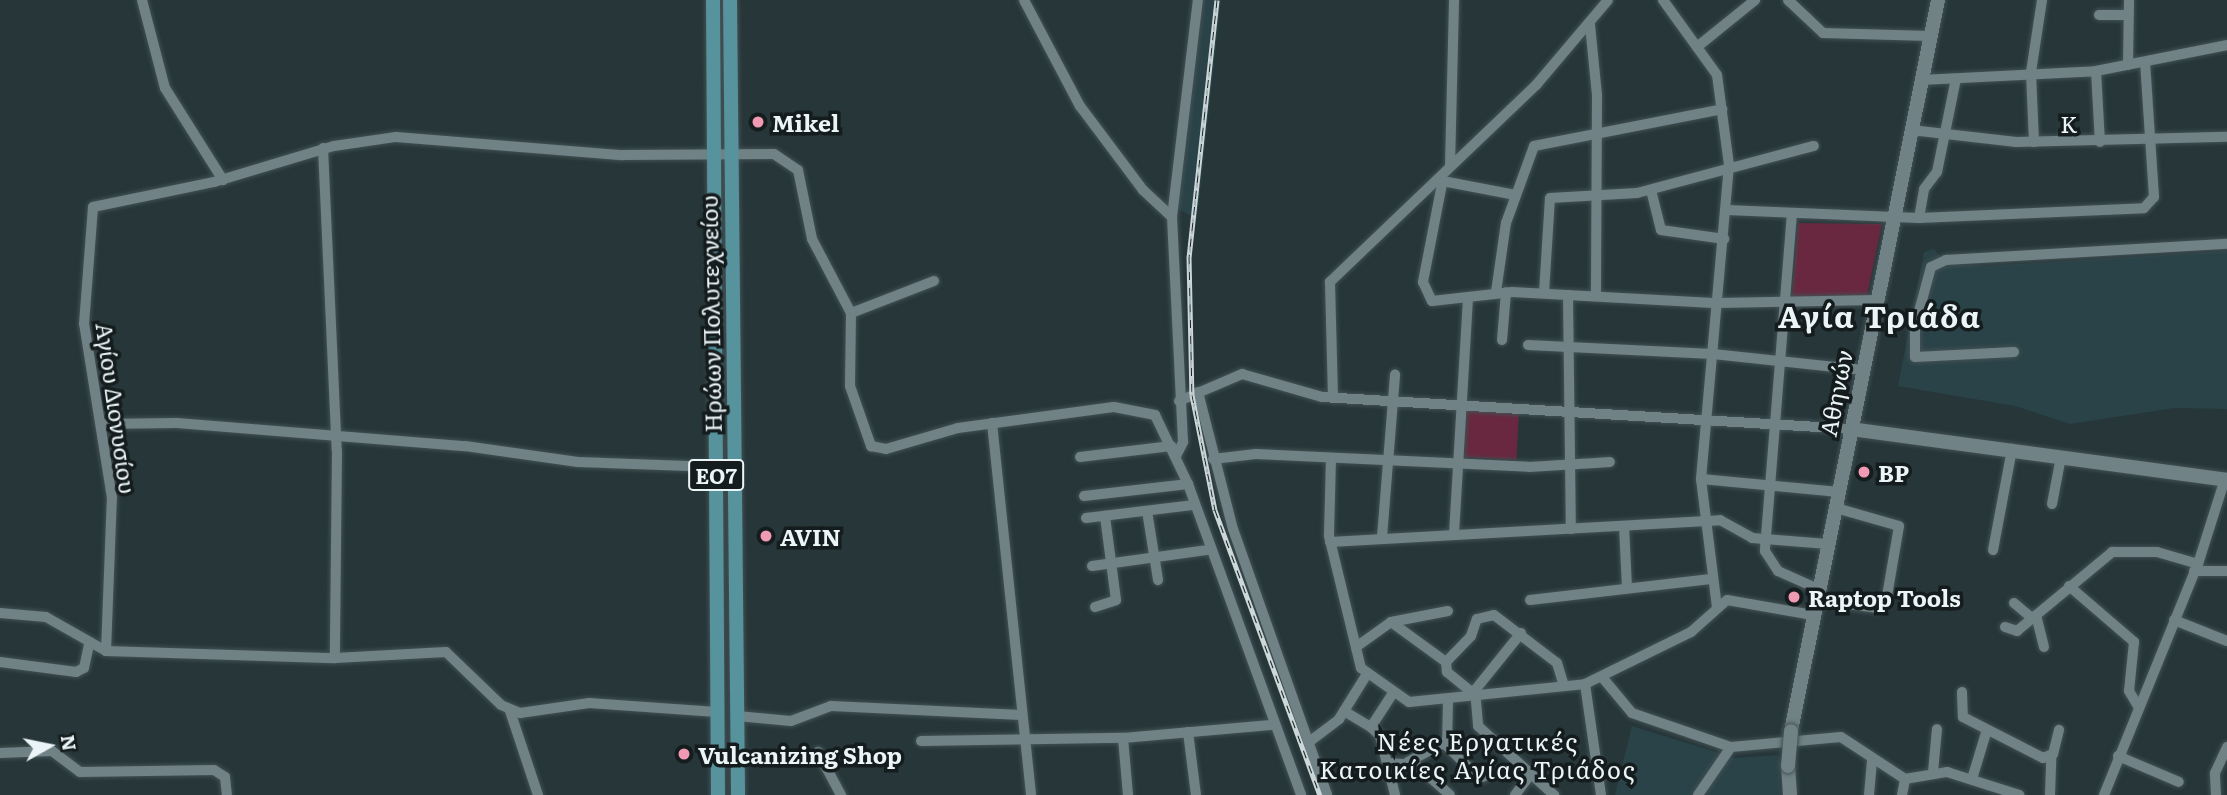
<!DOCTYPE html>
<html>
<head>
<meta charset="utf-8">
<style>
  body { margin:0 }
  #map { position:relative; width:2227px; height:795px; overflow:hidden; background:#263639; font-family:Literata,serif }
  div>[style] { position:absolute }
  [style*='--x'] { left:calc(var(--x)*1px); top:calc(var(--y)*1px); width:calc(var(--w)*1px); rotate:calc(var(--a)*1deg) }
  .built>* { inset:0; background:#2a4348 }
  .green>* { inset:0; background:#69283f; transform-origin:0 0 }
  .roads { filter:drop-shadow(0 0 2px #435154) drop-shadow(0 0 2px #435154) }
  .street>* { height:10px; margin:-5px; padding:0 5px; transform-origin:5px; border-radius:5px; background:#708285 }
  .secondary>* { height:14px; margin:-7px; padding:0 7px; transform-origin:7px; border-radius:7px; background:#708285 }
  .primary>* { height:14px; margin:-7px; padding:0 7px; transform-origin:7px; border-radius:7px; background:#56939d }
  .rail>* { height:5px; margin-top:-2.5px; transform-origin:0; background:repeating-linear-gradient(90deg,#151c1d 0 8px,#ccd7d9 0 16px); box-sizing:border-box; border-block:2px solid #ccd7d9 }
  .bridges { filter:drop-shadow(0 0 2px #435154) drop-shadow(0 0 2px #435154) }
  .secondary-bridge>* { height:14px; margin:-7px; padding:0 7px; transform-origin:7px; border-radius:7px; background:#708285 }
  .dots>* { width:19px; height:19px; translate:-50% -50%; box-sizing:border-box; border:4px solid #151c1d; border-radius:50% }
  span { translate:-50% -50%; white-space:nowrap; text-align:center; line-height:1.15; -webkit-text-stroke:7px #151c1d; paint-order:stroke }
  .shield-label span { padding:2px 5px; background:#151c1d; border:2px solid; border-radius:5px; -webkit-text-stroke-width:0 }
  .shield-label { font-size:21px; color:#ebf5f7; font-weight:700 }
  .poi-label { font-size:23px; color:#ebf5f7; font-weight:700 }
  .left { translate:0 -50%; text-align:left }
  .street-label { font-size:23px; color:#ebf5f7 }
  .neighbourhood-label { font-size:24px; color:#ebf5f7; letter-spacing:2px }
  .district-label { font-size:30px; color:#ebf5f7; font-weight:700; letter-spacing:2px }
  .north { position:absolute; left:14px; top:711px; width:70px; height:70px; -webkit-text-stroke:5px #151c1d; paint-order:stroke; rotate:81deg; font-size:19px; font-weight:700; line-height:28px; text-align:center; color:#ebf5f7 }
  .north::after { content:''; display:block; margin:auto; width:24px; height:32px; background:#ebf5f7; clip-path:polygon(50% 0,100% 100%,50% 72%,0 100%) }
</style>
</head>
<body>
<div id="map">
  <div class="built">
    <div style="clip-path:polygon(1203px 0,1221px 0,1197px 219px,1178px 209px)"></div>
    <div style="clip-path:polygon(1934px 249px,1947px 264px,1987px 266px,2227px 251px,2227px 409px,2174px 408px,2070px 424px,2015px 406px,1898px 386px,1924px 252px)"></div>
    <div style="clip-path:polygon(1632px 726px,1735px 758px,1779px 755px,1780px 795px,1615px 795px)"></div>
  </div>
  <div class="green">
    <div style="clip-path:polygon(1798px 223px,1882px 224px,1867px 296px,1792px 297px)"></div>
    <div style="left:1467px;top:410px;width:52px;height:47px;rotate:3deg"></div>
  </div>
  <div class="roads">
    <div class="street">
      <div style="--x:142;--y:0;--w:91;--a:75.4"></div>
      <div style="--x:165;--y:88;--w:109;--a:57.8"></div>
      <div style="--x:1024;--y:0;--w:120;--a:62.2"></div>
      <div style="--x:1080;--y:106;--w:105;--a:53.1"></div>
      <div style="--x:1143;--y:190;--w:40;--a:43"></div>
      <div style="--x:1663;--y:0;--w:92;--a:54.2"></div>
      <div style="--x:1717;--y:75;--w:91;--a:82.4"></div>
      <div style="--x:1729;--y:165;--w:315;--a:95.1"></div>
      <div style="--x:1701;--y:479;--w:129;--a:82.9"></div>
      <div style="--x:1788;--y:0;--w:48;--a:43.3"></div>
      <div style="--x:1823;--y:33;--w:107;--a:1.6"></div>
      <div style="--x:2099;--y:15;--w:29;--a:0"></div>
      <div style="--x:1590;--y:25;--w:70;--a:84.3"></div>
      <div style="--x:1597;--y:95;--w:201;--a:90.3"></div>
      <div style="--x:1697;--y:47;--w:75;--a:-39"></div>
      <div style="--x:2128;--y:65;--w:65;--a:-89.1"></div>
      <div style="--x:2096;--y:71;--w:71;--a:86.8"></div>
      <div style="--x:1921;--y:80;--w:175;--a:-2.9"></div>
      <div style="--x:2096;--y:71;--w:134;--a:-11.2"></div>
      <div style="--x:1911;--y:130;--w:106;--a:6.5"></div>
      <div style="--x:2016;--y:142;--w:211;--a:-1.4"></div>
      <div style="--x:2034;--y:142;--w:70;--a:-92.5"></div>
      <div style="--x:2031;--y:72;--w:73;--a:-81.3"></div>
      <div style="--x:323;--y:148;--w:303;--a:87.4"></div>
      <div style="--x:337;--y:451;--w:207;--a:90.6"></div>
      <div style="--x:1450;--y:166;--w:166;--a:-88.6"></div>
      <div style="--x:1437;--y:180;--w:80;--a:10.8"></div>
      <div style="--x:1442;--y:184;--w:100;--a:101"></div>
      <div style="--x:1423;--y:282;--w:21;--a:65"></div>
      <div style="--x:1432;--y:301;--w:81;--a:-6.4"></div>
      <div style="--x:1512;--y:292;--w:206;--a:3.1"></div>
      <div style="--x:1718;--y:303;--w:158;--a:-1.1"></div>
      <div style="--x:1651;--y:190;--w:41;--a:76"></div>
      <div style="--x:1661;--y:230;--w:64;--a:8.1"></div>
      <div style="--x:1727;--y:210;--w:192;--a:2.4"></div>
      <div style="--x:1919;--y:218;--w:225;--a:-2.5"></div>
      <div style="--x:2144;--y:208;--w:15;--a:-48"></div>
      <div style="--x:2154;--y:197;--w:135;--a:-93.8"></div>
      <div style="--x:1792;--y:213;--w:339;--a:94.6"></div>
      <div style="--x:1765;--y:551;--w:24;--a:57"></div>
      <div style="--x:1778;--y:571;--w:44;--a:24.2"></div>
      <div style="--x:1919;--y:218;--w:29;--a:-80"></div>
      <div style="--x:1924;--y:189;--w:21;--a:-53"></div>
      <div style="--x:1937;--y:172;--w:95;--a:-78.5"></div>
      <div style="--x:1496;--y:292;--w:70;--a:-81.8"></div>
      <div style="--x:1506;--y:223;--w:82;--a:-70"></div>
      <div style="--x:1534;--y:146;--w:192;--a:-11.1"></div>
      <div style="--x:1544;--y:293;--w:95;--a:-86.4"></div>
      <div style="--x:1550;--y:198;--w:87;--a:-3.3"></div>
      <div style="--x:1637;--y:193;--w:183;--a:-14.9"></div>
      <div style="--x:1568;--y:295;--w:234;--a:89.3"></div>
      <div style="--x:851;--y:313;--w:89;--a:-21.1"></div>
      <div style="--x:1502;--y:340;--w:48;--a:-85.2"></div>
      <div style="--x:1528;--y:345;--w:185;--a:2.8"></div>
      <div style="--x:1713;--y:354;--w:151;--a:6.1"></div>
      <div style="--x:2014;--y:352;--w:99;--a:177.1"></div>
      <div style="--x:1915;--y:357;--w:31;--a:-90"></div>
      <div style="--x:1915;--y:326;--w:61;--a:-74.8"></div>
      <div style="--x:1931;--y:267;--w:17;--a:-25"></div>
      <div style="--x:1946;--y:260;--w:281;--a:-3.3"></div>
      <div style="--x:1198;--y:392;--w:141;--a:75.7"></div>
      <div style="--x:1233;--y:529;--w:282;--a:70.5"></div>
      <div style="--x:1333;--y:397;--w:115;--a:-91.5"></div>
      <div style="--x:1330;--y:282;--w:286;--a:-43.7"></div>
      <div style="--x:1537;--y:84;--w:110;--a:-49.8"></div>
      <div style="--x:1179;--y:401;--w:69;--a:-23.2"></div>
      <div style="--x:1242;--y:374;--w:83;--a:16"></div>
      <div style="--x:1322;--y:397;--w:530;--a:3.46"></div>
      <div style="--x:992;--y:423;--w:374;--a:84"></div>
      <div style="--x:101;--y:424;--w:76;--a:-0.8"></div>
      <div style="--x:177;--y:423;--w:289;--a:4.6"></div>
      <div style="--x:465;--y:446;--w:114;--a:8.1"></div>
      <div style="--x:578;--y:462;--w:138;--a:2.1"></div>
      <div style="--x:1176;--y:456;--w:16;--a:-63"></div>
      <div style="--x:1183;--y:442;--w:225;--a:-92.8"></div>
      <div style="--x:1172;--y:217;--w:219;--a:-83.2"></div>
      <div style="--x:1080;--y:457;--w:92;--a:-6.9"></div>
      <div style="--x:1331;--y:458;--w:78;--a:91.5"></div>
      <div style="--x:1329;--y:536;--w:136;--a:76.4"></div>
      <div style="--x:1361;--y:668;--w:59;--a:35.3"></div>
      <div style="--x:1409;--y:702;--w:177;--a:-5.8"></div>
      <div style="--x:1585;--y:684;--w:118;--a:-26.1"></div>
      <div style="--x:1691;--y:632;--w:48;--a:-41.6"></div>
      <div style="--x:1727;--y:600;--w:87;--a:9.9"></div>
      <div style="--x:1213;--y:459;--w:43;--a:-6.6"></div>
      <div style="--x:1256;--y:454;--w:273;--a:2.7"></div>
      <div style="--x:1529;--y:467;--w:81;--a:-3.5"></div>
      <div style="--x:1701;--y:479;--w:139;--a:5.4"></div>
      <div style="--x:1084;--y:496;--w:105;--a:-6.6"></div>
      <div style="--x:2052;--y:504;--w:48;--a:-79.2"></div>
      <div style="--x:1147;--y:511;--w:70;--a:80.9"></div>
      <div style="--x:1086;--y:518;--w:109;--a:-6.9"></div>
      <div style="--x:1624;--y:526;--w:62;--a:87.2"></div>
      <div style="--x:1454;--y:534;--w:237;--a:-86.6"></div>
      <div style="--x:1382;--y:537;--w:163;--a:-85.4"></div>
      <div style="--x:1330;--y:542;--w:391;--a:-3.2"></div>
      <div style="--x:1720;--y:520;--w:37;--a:29"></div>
      <div style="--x:1752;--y:538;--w:76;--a:4.5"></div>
      <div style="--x:1993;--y:550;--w:103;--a:-79.3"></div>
      <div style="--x:1092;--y:566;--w:117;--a:-7.9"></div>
      <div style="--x:2194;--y:571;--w:33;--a:0"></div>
      <div style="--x:2069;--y:586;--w:86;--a:40.7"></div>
      <div style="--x:2134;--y:642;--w:49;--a:95.8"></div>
      <div style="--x:2129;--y:691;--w:17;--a:59"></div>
      <div style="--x:1530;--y:600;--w:182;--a:-6.6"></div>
      <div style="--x:1816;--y:600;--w:63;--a:7.4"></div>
      <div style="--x:1878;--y:608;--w:10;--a:-37"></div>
      <div style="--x:1886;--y:602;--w:77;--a:-80.3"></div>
      <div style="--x:1899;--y:526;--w:66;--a:-164.1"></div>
      <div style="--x:2014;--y:603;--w:23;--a:40"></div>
      <div style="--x:1095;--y:607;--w:22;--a:-18"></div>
      <div style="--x:1116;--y:600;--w:85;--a:-97.5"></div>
      <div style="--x:0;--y:613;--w:46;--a:5"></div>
      <div style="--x:46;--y:617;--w:69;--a:29.5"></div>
      <div style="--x:106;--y:651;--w:229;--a:1.8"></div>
      <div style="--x:335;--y:658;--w:111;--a:-3.1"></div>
      <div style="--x:446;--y:652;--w:76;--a:43.9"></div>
      <div style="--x:501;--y:705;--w:21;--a:23"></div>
      <div style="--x:520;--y:713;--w:70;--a:-8.2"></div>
      <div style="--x:589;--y:703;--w:128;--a:4"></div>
      <div style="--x:2036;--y:615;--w:33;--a:76"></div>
      <div style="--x:2174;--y:620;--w:57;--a:21.6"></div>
      <div style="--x:1391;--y:622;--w:68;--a:36"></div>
      <div style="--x:2005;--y:627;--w:13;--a:18"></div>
      <div style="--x:2017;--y:631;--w:124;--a:-39.7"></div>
      <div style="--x:2112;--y:552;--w:45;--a:0"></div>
      <div style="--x:2157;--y:552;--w:43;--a:16.3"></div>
      <div style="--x:1521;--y:633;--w:73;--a:128.9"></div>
      <div style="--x:1475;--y:690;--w:36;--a:85"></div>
      <div style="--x:1478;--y:726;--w:103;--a:42.2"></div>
      <div style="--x:1356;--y:647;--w:43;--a:-35.5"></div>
      <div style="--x:1391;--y:622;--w:58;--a:-10.9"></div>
      <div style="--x:106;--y:651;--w:153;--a:-87.8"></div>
      <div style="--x:112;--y:498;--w:176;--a:-99.1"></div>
      <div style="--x:84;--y:324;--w:117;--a:-85.6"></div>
      <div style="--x:93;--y:207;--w:124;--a:-11.7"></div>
      <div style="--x:214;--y:182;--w:125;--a:-16.7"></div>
      <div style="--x:334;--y:146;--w:63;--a:-8.3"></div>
      <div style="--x:396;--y:137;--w:227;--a:4.6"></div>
      <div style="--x:622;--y:155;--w:152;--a:-0.4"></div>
      <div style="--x:774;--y:154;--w:29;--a:34"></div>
      <div style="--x:798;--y:170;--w:70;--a:78.5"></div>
      <div style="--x:812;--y:239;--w:84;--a:62.2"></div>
      <div style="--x:851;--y:313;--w:73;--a:90.8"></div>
      <div style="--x:850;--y:386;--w:64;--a:70.7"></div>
      <div style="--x:871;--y:446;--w:15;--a:11"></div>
      <div style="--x:886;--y:449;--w:75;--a:-16.3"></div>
      <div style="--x:958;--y:428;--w:157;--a:-7.7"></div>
      <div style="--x:1114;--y:407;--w:42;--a:11"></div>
      <div style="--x:1155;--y:415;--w:76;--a:64.4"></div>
      <div style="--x:1188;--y:484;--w:331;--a:70"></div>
      <div style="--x:0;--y:662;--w:77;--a:7.5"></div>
      <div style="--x:76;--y:672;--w:9;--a:-27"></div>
      <div style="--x:84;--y:668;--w:24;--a:-78"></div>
      <div style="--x:1602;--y:677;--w:47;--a:50.2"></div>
      <div style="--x:1632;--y:713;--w:105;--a:19"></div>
      <div style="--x:1731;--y:747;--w:110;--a:-5.2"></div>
      <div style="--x:1841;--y:737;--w:77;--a:33.3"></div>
      <div style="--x:1905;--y:779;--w:43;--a:-9.5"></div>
      <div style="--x:1947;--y:772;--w:76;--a:17.7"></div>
      <div style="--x:1585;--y:684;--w:112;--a:81.8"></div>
      <div style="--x:1962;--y:692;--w:25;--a:88"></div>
      <div style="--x:1963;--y:717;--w:90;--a:27.1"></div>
      <div style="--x:2043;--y:758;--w:11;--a:-22"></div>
      <div style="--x:2053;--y:754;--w:25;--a:-76"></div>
      <div style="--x:1474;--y:694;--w:35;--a:-141"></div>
      <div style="--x:1447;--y:672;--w:10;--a:-96"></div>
      <div style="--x:1446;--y:662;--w:36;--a:-46"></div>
      <div style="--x:1471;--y:636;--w:18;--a:-71"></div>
      <div style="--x:1477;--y:619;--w:17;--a:-13"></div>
      <div style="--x:1494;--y:615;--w:79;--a:37.3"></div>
      <div style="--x:1557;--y:663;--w:24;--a:73"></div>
      <div style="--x:1448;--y:701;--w:45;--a:91.3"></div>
      <div style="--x:1447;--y:746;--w:45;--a:45"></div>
      <div style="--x:1479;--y:778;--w:16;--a:-18"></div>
      <div style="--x:510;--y:711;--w:89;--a:71.6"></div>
      <div style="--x:1344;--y:711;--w:31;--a:31"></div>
      <div style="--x:1371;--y:727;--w:40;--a:-57.1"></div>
      <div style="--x:737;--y:716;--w:54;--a:5.3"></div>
      <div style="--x:791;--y:721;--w:43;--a:-20.6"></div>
      <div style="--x:831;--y:706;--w:191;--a:2.7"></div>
      <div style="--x:1371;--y:727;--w:13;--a:45"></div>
      <div style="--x:1380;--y:736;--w:61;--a:75.7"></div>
      <div style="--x:1188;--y:732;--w:64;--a:82.8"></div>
      <div style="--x:1123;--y:738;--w:57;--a:85"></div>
      <div style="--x:921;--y:741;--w:202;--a:-0.9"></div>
      <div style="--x:1123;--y:738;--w:151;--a:-5"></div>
      <div style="--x:1309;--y:742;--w:38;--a:-37"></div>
      <div style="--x:1339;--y:719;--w:53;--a:-58.1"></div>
      <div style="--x:818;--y:752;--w:49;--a:61.9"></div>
      <div style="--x:0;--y:753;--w:52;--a:-2.2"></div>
      <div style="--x:52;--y:751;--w:35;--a:37"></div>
      <div style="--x:80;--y:772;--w:134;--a:-0.9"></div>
      <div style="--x:214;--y:770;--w:13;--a:32"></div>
      <div style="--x:225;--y:777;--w:18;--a:84"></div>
      <div style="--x:2118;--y:756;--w:66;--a:23.1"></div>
      <div style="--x:1408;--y:762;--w:42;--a:-28.4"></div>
      <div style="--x:1388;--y:763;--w:28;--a:4"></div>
      <div style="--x:1416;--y:765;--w:45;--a:41.4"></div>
      <div style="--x:1933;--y:772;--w:43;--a:-84.7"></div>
      <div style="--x:1972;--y:779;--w:48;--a:-73.1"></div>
      <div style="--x:1515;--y:795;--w:26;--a:-53"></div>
      <div style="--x:1698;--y:795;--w:58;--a:-55.5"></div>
      <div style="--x:1869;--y:795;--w:36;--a:-85"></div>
      <div style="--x:1902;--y:795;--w:16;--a:-79"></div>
      <div style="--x:2050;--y:795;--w:38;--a:-88"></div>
      <div style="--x:2104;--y:795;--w:249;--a:-67.9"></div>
      <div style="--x:2198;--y:564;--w:86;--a:-72.4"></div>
      <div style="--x:2216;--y:795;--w:22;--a:-93"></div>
      <div style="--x:2215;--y:773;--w:29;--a:-65"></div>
    </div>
    <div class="secondary">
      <div style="--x:1851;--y:429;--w:379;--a:7.7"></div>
      <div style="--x:1791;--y:731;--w:746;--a:-78.63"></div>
      <div style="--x:1788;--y:766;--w:29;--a:86"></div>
    </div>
    <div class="primary">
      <div style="--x:713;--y:0;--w:795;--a:89.64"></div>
      <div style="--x:730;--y:0;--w:795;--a:89.42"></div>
    </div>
  </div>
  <div class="rail">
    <div style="--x:1217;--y:0;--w:258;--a:96.2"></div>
    <div style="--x:1189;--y:256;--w:139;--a:88.8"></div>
    <div style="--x:1192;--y:395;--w:117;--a:78.7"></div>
    <div style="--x:1215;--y:510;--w:304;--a:69.8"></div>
  </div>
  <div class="bridges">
    <div class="secondary-bridge">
      <div style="--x:1788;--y:766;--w:35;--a:-85"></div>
    </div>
  </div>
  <div class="dots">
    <div style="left:758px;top:122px;background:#f09ab4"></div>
    <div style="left:1864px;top:472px;background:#f09ab4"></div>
    <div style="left:766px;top:536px;background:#f09ab4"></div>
    <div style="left:1794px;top:597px;background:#f09ab4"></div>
    <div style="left:684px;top:754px;background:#f09ab4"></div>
  </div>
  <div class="shield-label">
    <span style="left:716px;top:475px">ΕΟ7</span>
  </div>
  <div class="poi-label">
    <span class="left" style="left:772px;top:122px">Mikel</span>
    <span class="left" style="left:1878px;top:472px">BP</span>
    <span class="left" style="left:780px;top:536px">AVIN</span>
    <span class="left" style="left:1808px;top:597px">Raptop Tools</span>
    <span class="left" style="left:698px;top:754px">Vulcanizing Shop</span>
  </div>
  <div class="street-label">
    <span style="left:2069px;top:123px">Κ</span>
    <span style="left:710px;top:314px;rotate:-91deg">Ηρώων Πολυτεχνείου</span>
    <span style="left:1835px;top:393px;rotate:-79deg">Αθηνών</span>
    <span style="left:117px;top:408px;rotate:82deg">Αγίου Διονυσίου</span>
  </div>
  <div class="neighbourhood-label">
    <span style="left:1478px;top:755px">Νέες Εργατικές<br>Κατοικίες Αγίας Τριάδος</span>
  </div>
  <div class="district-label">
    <span style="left:1880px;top:315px">Αγία Τριάδα</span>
  </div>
  <div class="north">N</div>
</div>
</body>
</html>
